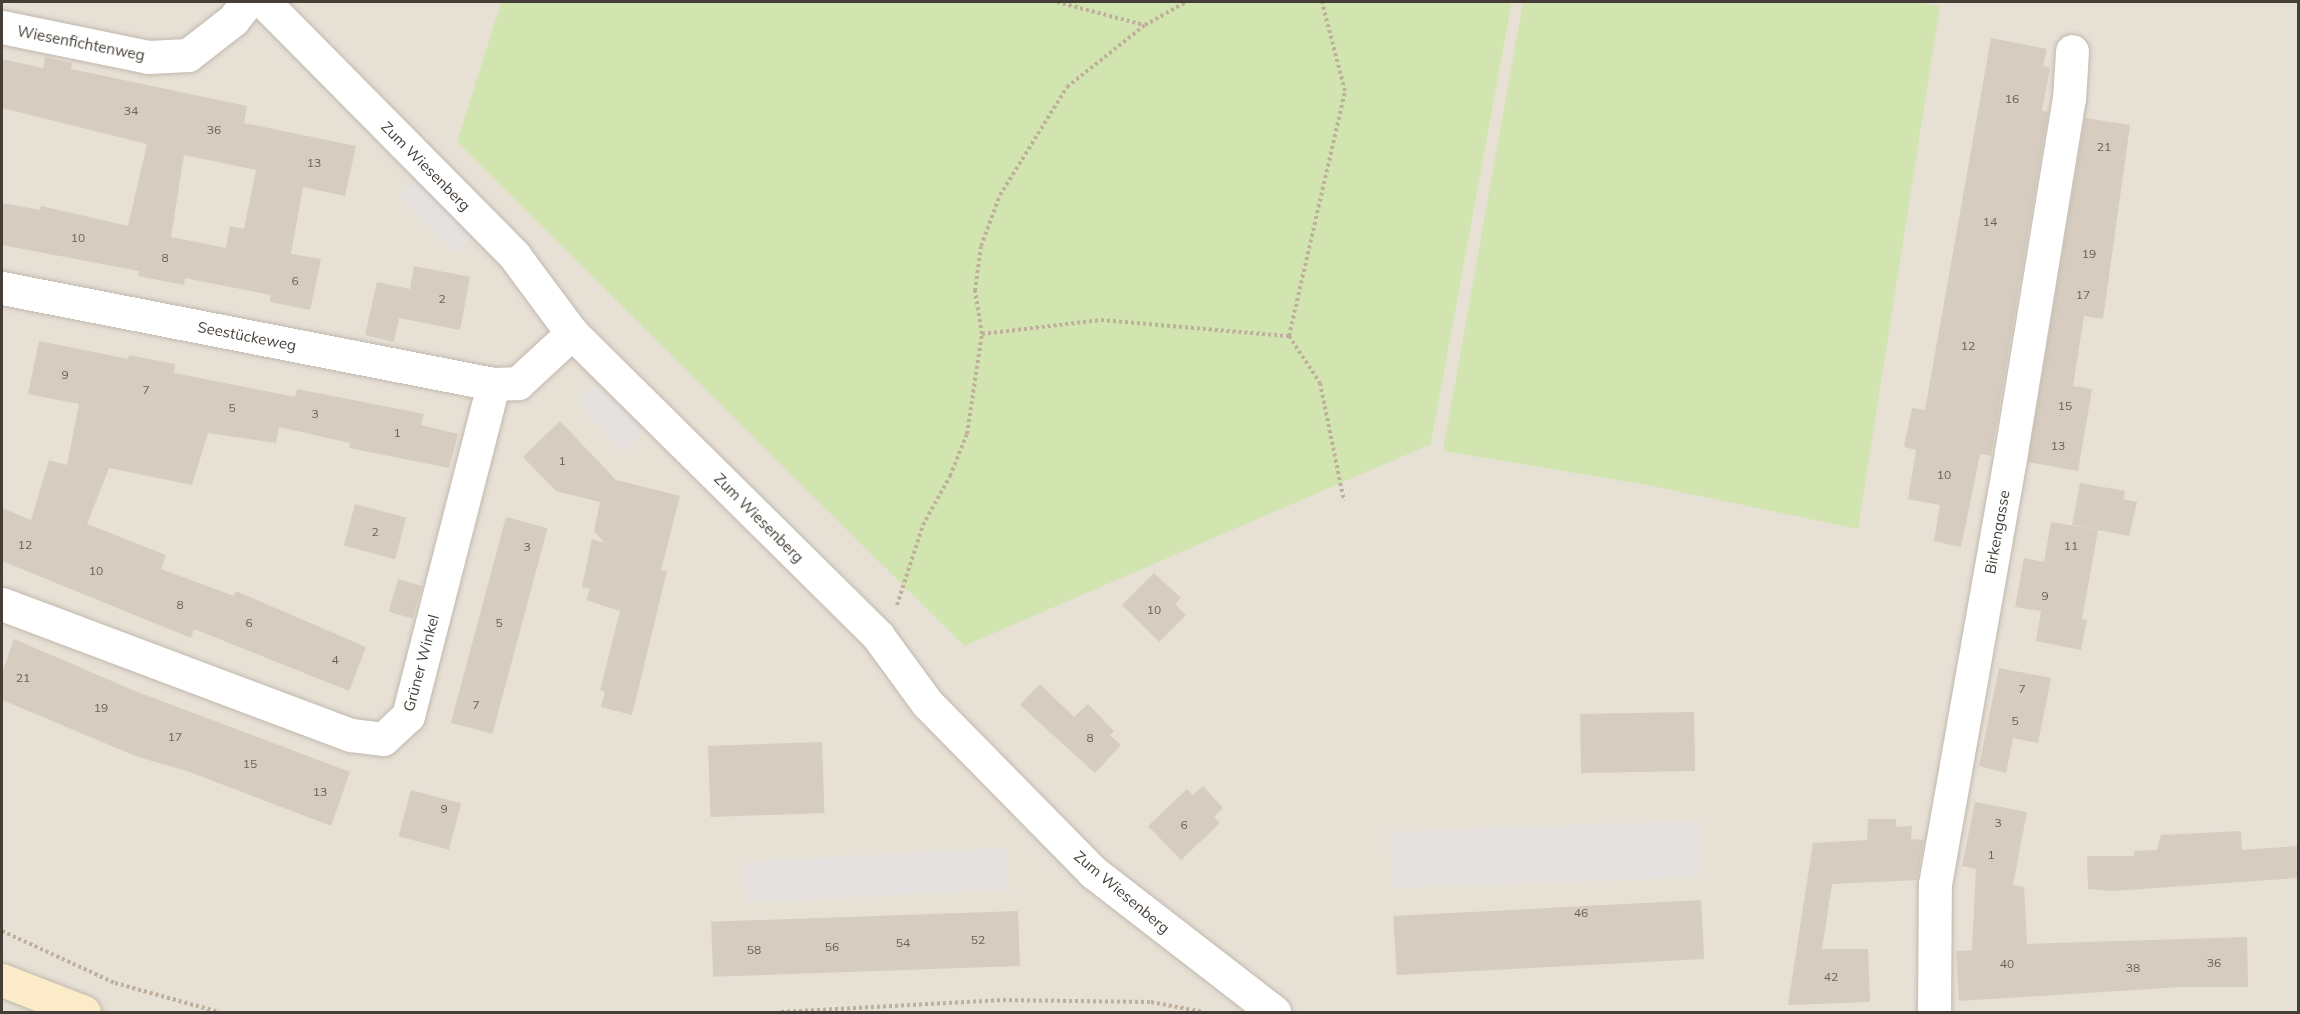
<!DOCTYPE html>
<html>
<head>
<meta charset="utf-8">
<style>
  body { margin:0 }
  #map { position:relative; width:2300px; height:1014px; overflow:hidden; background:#f3eee7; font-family:Mulish,sans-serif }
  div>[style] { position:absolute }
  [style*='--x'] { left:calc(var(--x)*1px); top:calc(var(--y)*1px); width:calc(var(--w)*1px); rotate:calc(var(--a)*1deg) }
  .residential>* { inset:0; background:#e6e0d5 }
  .green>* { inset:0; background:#d2e5b1 }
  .parking>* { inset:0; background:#e4e1df; transform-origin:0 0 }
  .building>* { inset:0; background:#d7ccc0; transform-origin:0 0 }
  .path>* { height:4px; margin-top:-2px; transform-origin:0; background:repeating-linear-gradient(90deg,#bfb09c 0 3px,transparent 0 6px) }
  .roads { filter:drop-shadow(0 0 2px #c1b8ad) drop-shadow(0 0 2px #c1b8ad) }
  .street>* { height:33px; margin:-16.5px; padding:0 16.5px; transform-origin:16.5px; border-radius:16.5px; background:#fff }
  .secondary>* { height:33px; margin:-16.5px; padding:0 16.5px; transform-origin:16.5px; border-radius:16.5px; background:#fcebc8 }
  span { translate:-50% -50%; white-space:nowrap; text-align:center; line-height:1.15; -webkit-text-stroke:4.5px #fff; paint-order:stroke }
  .number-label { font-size:12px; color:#6a6258 }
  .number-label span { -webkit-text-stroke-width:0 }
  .street-label { font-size:15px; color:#453e36 }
  .frame { position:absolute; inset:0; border:3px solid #453e36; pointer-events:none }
</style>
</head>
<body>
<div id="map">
  <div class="residential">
    <div style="clip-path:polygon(2px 2px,501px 2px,457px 142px,1431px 444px,1512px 2px,2298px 2px,2298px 1012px,2px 1012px)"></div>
  </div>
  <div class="green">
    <div style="clip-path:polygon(501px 2px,1512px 2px,1431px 444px,964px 646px,457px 142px)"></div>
    <div style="clip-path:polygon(1523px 2px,1918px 2px,1940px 6px,1858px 529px,1647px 485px,1443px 451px)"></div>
  </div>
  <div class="parking">
    <div style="left:418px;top:178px;width:81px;height:25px;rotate:46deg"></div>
    <div style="left:597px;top:383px;width:67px;height:28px;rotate:46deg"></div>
    <div style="left:1698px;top:821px;width:56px;height:308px;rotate:88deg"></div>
    <div style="left:1006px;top:848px;width:41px;height:263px;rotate:87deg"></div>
  </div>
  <div class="building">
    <div style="clip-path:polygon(1991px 38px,2047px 49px,2043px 66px,2050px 68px,2042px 111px,2048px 112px,1991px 456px,1980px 454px,1961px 547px,1934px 541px,1940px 505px,1908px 499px,1916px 450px,1904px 447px,1912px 408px,1925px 410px)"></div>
    <div style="clip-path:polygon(evenodd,45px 57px,72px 63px,71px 69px,247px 106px,244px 123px,356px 146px,345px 196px,303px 187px,291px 254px,321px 259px,310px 310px,270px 302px,271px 295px,185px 278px,184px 285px,138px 276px,139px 271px,2px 245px,2px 203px,40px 210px,41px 206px,128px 226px,147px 144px,2px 108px,2px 59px,43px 68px,45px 57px,184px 155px,256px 170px,244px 229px,230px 226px,226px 248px,171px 237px,184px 155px)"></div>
    <div style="clip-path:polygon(2085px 118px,2130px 125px,2103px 319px,2084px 316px,2073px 386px,2092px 389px,2078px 471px,2028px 462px)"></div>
    <div style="clip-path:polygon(414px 266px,470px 277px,460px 330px,399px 318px,394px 342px,365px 335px,377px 282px,410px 289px)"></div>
    <div style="clip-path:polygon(39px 341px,128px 359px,129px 355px,175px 364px,174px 373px,295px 397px,297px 389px,424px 414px,421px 425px,458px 434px,449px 468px,349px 448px,350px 443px,279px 427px,276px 443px,208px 433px,192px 485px,109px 468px,87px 524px,166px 555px,161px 569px,234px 596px,236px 591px,366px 647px,349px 691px,194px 629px,191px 638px,2px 561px,2px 508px,31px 520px,49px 460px,67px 465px,79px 404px,28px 394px)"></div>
    <div style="clip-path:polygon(560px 421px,616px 480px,680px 496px,661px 570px,667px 571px,632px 715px,601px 707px,605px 692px,600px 690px,620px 611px,586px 600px,590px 589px,582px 587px,592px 539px,605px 543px,594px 531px,600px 502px,556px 491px,523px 457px)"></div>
    <div style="clip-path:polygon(2080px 483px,2125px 491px,2123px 499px,2137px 502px,2129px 536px,2072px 525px)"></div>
    <div style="left:355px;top:504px;width:53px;height:43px;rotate:15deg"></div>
    <div style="left:506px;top:517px;width:43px;height:213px;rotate:15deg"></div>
    <div style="clip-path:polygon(2051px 522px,2098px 530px,2082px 619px,2087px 620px,2081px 650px,2036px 641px,2041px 611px,2015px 607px,2024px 558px,2044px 562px)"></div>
    <div style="clip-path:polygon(1154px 573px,1181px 598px,1175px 604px,1186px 615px,1159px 642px,1122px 605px)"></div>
    <div style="left:398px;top:579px;width:25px;height:34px;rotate:16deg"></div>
    <div style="clip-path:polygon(14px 639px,135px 691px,350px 772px,331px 826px,187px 771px,138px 757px,2px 700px,2px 673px)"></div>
    <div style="clip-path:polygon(1999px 668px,2051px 678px,2038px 743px,2013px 738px,2006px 773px,1979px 766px)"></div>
    <div style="clip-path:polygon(1040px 684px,1074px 717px,1088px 704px,1114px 731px,1110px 735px,1121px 745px,1095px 773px,1020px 705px)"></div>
    <div style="left:1694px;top:712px;width:59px;height:114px;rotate:89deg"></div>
    <div style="left:822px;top:742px;width:71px;height:114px;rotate:88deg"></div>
    <div style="clip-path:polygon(1203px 786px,1223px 808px,1214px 817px,1220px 823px,1181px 860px,1148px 826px,1187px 789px,1193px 795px)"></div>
    <div style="left:411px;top:790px;width:52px;height:48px;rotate:15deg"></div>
    <div style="clip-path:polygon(1975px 802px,2027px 812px,2013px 885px,2024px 887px,2027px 944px,2247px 937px,2248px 987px,2182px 987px,1959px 1001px,1956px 951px,1972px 950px,1976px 869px,1962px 866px)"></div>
    <div style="clip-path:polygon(1868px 819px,1896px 819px,1896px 827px,1912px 826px,1911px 839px,1924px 840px,1917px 880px,1832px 884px,1822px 949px,1868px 949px,1870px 1002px,1788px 1005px,1813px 843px,1867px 840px)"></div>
    <div style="clip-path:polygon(2241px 831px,2242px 850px,2298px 846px,2298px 878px,2112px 891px,2088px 889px,2087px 856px,2134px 856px,2134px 851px,2157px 850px,2161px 835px)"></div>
    <div style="left:1701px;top:900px;width:59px;height:308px;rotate:87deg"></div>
    <div style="left:1018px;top:911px;width:55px;height:307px;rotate:88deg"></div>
  </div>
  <div class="path">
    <div style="--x:1057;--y:2;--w:90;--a:14.8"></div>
    <div style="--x:982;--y:334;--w:120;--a:-6.7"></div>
    <div style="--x:1101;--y:320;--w:189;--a:4.9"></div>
    <div style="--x:1289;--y:336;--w:56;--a:56.6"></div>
    <div style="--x:1320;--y:383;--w:120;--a:78.5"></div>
    <div style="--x:1289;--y:336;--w:251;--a:-77.1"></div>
    <div style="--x:1345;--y:91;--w:92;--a:-104.5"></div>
    <div style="--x:897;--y:605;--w:84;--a:-72"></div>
    <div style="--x:923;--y:525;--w:56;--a:-61.1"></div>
    <div style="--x:950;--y:476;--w:45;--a:-68"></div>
    <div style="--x:967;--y:434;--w:101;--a:-81.5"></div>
    <div style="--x:982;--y:334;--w:44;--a:-99.2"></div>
    <div style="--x:975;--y:291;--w:45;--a:-82.4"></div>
    <div style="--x:981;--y:246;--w:54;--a:-69.6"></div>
    <div style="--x:1000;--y:195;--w:127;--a:-58.2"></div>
    <div style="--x:1067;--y:87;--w:100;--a:-38.5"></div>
    <div style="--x:1145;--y:25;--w:47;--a:-29.3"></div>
    <div style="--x:2;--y:931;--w:124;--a:24.7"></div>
    <div style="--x:115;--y:983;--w:108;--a:15.6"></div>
    <div style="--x:781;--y:1012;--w:222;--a:-3.1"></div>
    <div style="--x:1003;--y:1000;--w:148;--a:0.8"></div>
    <div style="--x:1151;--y:1002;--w:53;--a:10.9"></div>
  </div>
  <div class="roads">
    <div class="street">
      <div style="--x:264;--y:2;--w:356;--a:45.3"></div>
      <div style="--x:514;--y:255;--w:97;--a:53.4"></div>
      <div style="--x:572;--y:333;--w:431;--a:44.7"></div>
      <div style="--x:878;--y:636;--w:83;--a:53.8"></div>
      <div style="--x:927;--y:703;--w:237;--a:45.5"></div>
      <div style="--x:1093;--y:872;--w:229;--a:37.7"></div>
      <div style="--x:2;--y:27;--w:149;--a:11.6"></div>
      <div style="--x:148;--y:57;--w:40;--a:-2.9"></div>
      <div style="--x:188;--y:55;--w:57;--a:-37.9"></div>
      <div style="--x:233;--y:20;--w:23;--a:-52"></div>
      <div style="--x:2;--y:288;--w:500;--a:11.06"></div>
      <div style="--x:2;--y:604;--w:373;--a:20.6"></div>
      <div style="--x:351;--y:735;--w:32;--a:7"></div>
      <div style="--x:383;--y:739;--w:34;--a:-43"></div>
      <div style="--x:408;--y:716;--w:343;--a:-75.6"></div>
      <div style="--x:493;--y:384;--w:25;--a:-2"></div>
      <div style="--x:518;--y:383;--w:74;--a:-42.8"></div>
      <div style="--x:1934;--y:1012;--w:128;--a:-89.6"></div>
      <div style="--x:1935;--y:884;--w:439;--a:-80"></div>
      <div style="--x:2011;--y:452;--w:358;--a:-80.7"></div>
      <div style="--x:2069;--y:99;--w:48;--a:-86.4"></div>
    </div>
    <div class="secondary">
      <div style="--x:2;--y:980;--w:88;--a:21.3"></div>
    </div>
  </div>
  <div class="number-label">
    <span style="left:2012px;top:99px">16</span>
    <span style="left:131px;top:111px">34</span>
    <span style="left:214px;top:130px">36</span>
    <span style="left:2104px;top:147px">21</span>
    <span style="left:314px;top:163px">13</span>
    <span style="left:1990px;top:222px">14</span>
    <span style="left:78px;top:238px">10</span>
    <span style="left:2089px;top:254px">19</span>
    <span style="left:165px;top:258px">8</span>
    <span style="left:295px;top:281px">6</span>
    <span style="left:2083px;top:295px">17</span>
    <span style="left:442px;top:299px">2</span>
    <span style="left:1968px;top:346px">12</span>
    <span style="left:65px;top:375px">9</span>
    <span style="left:146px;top:390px">7</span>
    <span style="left:2065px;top:406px">15</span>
    <span style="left:232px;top:408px">5</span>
    <span style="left:315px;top:414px">3</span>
    <span style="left:397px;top:433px">1</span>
    <span style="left:2058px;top:446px">13</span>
    <span style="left:562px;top:461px">1</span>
    <span style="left:1944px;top:475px">10</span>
    <span style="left:375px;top:532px">2</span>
    <span style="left:25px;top:545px">12</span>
    <span style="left:2071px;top:546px">11</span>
    <span style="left:527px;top:547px">3</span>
    <span style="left:96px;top:571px">10</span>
    <span style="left:2045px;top:596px">9</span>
    <span style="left:180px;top:605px">8</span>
    <span style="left:1154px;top:610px">10</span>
    <span style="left:249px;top:623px">6</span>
    <span style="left:499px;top:623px">5</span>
    <span style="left:335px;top:660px">4</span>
    <span style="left:23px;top:678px">21</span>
    <span style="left:2022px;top:689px">7</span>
    <span style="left:476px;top:705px">7</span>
    <span style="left:101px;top:708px">19</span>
    <span style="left:2015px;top:721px">5</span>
    <span style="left:175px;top:737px">17</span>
    <span style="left:1090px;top:738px">8</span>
    <span style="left:250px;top:764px">15</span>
    <span style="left:320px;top:792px">13</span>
    <span style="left:444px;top:809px">9</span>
    <span style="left:1998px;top:823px">3</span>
    <span style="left:1184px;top:825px">6</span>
    <span style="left:1991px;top:855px">1</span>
    <span style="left:1581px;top:913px">46</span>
    <span style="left:978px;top:940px">52</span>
    <span style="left:903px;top:943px">54</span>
    <span style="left:832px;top:947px">56</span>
    <span style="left:754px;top:950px">58</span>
    <span style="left:2214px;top:963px">36</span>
    <span style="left:2007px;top:964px">40</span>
    <span style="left:2133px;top:968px">38</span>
    <span style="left:1831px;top:977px">42</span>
  </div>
  <div class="street-label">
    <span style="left:81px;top:43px;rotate:11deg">Wiesenfichtenweg</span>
    <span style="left:426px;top:166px;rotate:45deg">Zum Wiesenberg</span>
    <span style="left:247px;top:336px;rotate:11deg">Seestückeweg</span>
    <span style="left:759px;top:518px;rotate:45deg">Zum Wiesenberg</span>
    <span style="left:1997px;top:532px;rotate:-80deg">Birkengasse</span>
    <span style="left:421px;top:663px;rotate:-75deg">Grüner Winkel</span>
    <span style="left:1122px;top:892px;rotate:40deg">Zum Wiesenberg</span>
  </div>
  <div class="frame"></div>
</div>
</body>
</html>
